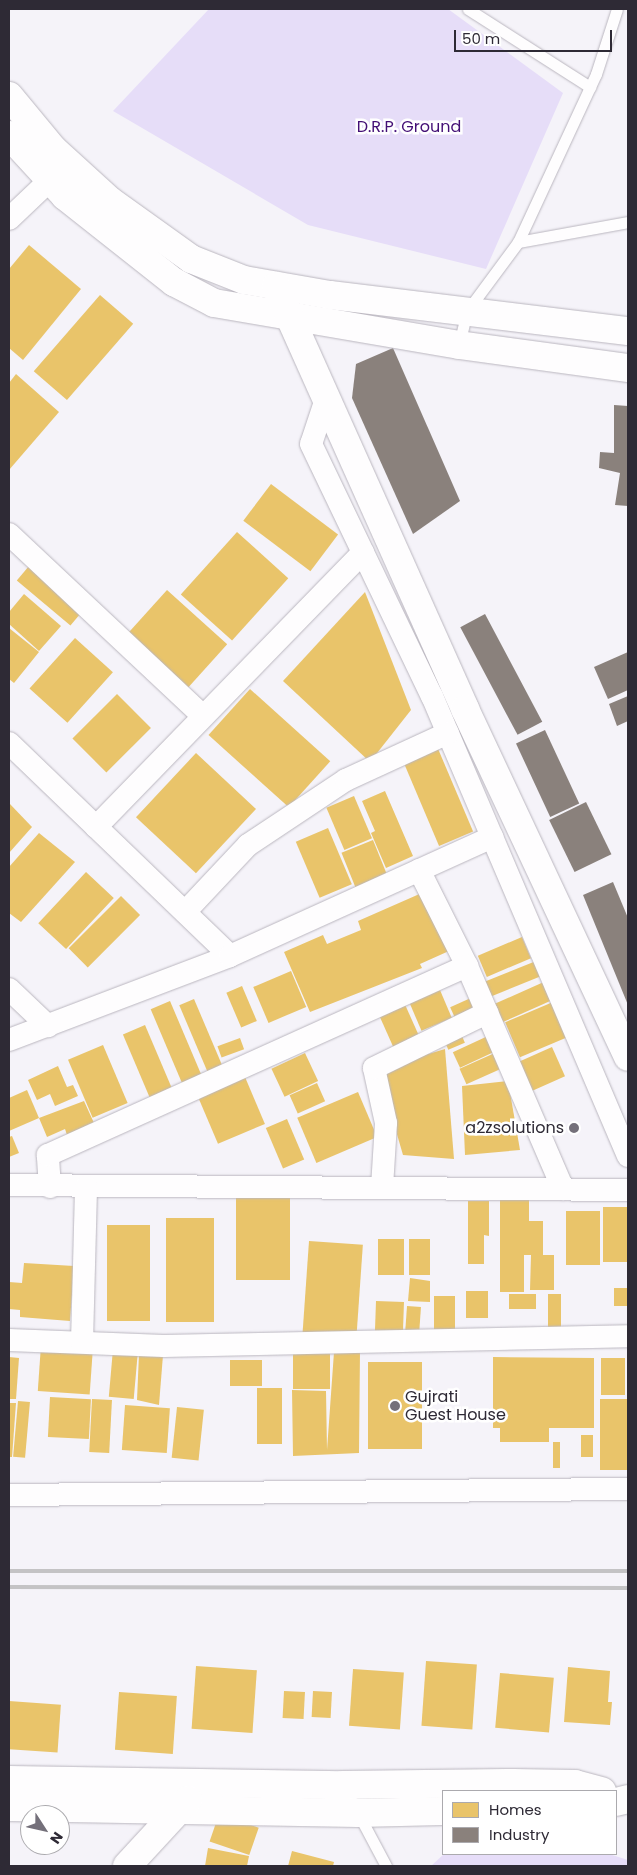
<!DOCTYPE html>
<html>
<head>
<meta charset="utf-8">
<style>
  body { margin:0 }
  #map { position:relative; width:637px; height:1875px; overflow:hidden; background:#f5f3f9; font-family:Poppins,sans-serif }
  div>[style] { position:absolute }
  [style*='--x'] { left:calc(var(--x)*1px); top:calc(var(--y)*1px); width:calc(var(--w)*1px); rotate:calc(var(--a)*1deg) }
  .green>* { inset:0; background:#e6ddf8 }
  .homes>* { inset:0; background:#e9c46a; transform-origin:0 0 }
  .industry>* { inset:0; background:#8a817c; transform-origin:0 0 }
  .roads { filter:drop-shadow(0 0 1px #bab6bf) drop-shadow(0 0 1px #bab6bf) }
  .lane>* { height:11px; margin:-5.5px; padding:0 5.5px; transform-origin:5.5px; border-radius:5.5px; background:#fefdfe }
  .street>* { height:22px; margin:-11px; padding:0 11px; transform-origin:11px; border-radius:11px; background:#fefdfe }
  .secondary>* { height:28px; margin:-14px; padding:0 14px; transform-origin:14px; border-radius:14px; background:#fefdfe }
  .rail>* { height:4px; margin:-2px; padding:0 2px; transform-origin:2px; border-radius:2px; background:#c4c3c5 }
  .dots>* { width:14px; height:14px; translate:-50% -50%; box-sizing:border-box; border:2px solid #fff; border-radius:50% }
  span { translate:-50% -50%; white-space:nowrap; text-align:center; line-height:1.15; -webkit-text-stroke:5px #fff; paint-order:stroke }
  .park-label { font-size:16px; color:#430f75 }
  .poi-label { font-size:16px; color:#2e2a35 }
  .right { translate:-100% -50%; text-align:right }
  .left { translate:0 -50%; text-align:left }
  .frame { position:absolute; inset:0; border:10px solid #2e2a35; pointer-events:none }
  .legend { position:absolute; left:442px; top:1790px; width:175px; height:65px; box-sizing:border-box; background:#fff; border:1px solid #abaaae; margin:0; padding:6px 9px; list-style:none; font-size:15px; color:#2e2a35 }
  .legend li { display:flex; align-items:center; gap:10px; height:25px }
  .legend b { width:25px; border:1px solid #abaaae }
  .north { position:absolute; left:20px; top:1805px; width:50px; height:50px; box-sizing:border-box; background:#fff; border:1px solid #abaaae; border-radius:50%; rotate:125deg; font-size:14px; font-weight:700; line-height:20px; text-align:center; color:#2e2a35 }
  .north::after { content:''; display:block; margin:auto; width:18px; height:22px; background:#74707a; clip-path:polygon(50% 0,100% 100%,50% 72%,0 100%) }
  .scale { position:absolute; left:454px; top:30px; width:158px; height:22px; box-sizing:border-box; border:2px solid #2e2a35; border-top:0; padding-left:6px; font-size:15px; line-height:18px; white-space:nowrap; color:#2e2a35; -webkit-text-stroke:4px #fff; paint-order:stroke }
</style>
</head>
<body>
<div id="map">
  <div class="green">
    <div style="clip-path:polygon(209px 9px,448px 9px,563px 93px,486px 269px,308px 225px,113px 111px)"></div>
    <div style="clip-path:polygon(444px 1854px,609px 1854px,628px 1860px,628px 1866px,431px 1866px)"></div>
  </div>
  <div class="homes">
    <div style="clip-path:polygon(29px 245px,81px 289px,23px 360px,9px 348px,9px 269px)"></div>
    <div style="left:100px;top:295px;width:44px;height:101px;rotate:41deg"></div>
    <div style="clip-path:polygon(16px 374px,59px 412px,9px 470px,9px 383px)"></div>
    <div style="left:271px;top:484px;width:84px;height:46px;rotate:37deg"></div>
    <div style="left:237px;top:532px;width:69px;height:84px;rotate:42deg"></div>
    <div style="left:29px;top:566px;width:70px;height:19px;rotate:40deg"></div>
    <div style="left:167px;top:590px;width:81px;height:62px;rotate:42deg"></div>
    <div style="clip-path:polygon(365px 592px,411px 710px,370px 762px,283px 681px)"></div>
    <div style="clip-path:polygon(24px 594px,61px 626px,39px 651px,9px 624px,9px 612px)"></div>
    <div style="clip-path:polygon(9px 628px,39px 652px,14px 683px,9px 679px)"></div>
    <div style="left:75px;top:638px;width:51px;height:68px;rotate:42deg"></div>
    <div style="left:250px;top:689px;width:108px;height:62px;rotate:42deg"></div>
    <div style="left:117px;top:694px;width:48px;height:63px;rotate:45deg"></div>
    <div style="left:436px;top:744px;width:95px;height:37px;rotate:67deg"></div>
    <div style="left:196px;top:753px;width:82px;height:88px;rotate:43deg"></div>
    <div style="clip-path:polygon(385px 791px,413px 856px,386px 868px,371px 833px,375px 831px,362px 801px)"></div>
    <div style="left:354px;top:796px;width:46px;height:30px;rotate:67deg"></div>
    <div style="clip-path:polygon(9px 803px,32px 827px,9px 853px)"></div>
    <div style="left:328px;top:828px;width:61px;height:35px;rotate:67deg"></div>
    <div style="clip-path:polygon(39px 833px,75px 862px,21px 922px,9px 913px,9px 867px)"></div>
    <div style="left:373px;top:840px;width:38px;height:34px;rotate:68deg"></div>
    <div style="left:86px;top:872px;width:38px;height:70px;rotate:43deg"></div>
    <div style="clip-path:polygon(424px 892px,449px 951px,420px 964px,422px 968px,310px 1012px,284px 952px,323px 935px,327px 944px,361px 930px,358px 921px)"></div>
    <div style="left:121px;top:896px;width:27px;height:74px;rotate:45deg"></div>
    <div style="left:522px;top:937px;width:23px;height:48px;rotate:67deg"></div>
    <div style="left:541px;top:959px;width:16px;height:61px;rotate:68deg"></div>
    <div style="left:291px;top:971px;width:39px;height:41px;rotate:67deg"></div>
    <div style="left:546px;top:981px;width:20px;height:56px;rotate:66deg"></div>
    <div style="left:437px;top:983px;width:38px;height:33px;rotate:67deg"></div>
    <div style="left:242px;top:986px;width:38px;height:17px;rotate:67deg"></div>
    <div style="left:473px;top:997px;width:10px;height:25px;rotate:66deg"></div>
    <div style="left:194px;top:999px;width:76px;height:16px;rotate:67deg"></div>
    <div style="left:403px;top:1000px;width:42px;height:28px;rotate:66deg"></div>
    <div style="left:170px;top:1001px;width:85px;height:21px;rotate:67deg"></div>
    <div style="left:553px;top:1002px;width:38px;height:52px;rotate:67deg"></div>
    <div style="left:145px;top:1025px;width:71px;height:24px;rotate:67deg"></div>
    <div style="left:459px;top:1029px;width:15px;height:18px;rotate:67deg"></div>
    <div style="left:490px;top:1035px;width:17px;height:41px;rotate:65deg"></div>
    <div style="left:240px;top:1038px;width:12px;height:24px;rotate:70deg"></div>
    <div style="left:103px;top:1045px;width:63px;height:38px;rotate:67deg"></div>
    <div style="left:552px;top:1047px;width:32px;height:43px;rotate:66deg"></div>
    <div style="clip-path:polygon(445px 1049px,454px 1159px,403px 1155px,378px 1069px)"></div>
    <div style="left:497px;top:1052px;width:17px;height:41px;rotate:66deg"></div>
    <div style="left:305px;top:1053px;width:31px;height:37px;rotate:65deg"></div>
    <div style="clip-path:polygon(58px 1066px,67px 1087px,73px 1085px,78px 1096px,55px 1106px,50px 1094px,37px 1100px,28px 1080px)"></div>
    <div style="left:245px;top:1077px;width:51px;height:51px;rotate:67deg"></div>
    <div style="clip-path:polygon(508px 1081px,520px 1150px,465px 1155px,462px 1086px)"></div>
    <div style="left:317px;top:1083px;width:20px;height:30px;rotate:66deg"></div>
    <div style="clip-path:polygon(27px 1090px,39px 1118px,9px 1131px,9px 1098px)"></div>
    <div style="left:358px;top:1092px;width:49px;height:66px;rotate:67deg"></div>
    <div style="clip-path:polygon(84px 1101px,94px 1123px,67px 1135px,65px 1129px,47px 1137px,39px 1118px)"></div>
    <div style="left:287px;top:1119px;width:44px;height:23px;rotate:67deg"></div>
    <div style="clip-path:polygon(12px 1136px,19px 1153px,9px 1157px,9px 1137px)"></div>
    <div style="left:236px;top:1194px;width:54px;height:86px"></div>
    <div style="clip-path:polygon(500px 1200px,529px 1200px,529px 1221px,543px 1221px,543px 1255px,554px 1255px,554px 1290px,530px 1290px,531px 1255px,524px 1255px,524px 1292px,500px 1292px)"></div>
    <div style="clip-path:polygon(468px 1201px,489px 1201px,489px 1236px,484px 1235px,484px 1264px,468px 1264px)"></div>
    <div style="left:603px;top:1207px;width:25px;height:55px"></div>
    <div style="left:566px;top:1211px;width:34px;height:54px"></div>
    <div style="left:166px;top:1218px;width:48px;height:104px"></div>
    <div style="left:107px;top:1225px;width:43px;height:96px"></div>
    <div style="left:404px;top:1239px;width:36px;height:26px;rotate:90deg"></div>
    <div style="left:409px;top:1239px;width:21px;height:36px"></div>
    <div style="left:309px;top:1241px;width:54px;height:97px;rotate:4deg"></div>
    <div style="clip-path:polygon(24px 1263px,74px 1266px,70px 1321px,20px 1317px,20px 1310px,9px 1309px,9px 1282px,22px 1283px)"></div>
    <div style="clip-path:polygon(410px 1278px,430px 1281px,430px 1302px,408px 1301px)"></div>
    <div style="left:614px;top:1288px;width:14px;height:18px"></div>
    <div style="left:488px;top:1291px;width:27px;height:22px;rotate:90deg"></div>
    <div style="left:509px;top:1294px;width:27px;height:15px"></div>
    <div style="left:548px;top:1294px;width:13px;height:34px"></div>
    <div style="left:434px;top:1296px;width:21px;height:37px"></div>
    <div style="left:376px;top:1301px;width:28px;height:34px;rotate:2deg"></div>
    <div style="left:407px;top:1306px;width:14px;height:31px;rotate:4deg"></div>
    <div style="left:41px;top:1345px;width:52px;height:46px;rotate:4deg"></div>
    <div style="left:113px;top:1349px;width:25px;height:48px;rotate:5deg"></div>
    <div style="left:293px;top:1349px;width:37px;height:40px"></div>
    <div style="clip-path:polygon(360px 1351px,359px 1453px,293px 1456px,292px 1390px,326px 1391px,327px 1450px,334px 1352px)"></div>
    <div style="clip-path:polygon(139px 1354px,163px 1355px,159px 1405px,137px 1400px)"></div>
    <div style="clip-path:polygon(9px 1357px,19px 1358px,16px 1399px,9px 1399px)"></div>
    <div style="clip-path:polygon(493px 1357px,594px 1358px,594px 1428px,549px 1428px,549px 1442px,500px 1442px,500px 1428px,493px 1428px)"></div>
    <div style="left:601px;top:1358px;width:24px;height:37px"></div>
    <div style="left:230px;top:1360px;width:32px;height:26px"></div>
    <div style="left:368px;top:1362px;width:54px;height:87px"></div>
    <div style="left:257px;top:1388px;width:25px;height:56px"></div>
    <div style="left:50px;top:1397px;width:41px;height:40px;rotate:3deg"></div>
    <div style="left:92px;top:1399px;width:20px;height:53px;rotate:3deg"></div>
    <div style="left:600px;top:1399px;width:28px;height:71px"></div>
    <div style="left:18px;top:1401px;width:12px;height:56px;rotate:5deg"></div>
    <div style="clip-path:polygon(9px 1403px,16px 1403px,12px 1457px,9px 1457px)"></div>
    <div style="left:125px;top:1405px;width:45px;height:45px;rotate:4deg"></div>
    <div style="left:177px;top:1407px;width:27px;height:51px;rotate:6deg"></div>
    <div style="left:581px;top:1435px;width:12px;height:22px"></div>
    <div style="left:553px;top:1442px;width:7px;height:26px"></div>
    <div style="left:426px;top:1661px;width:51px;height:65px;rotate:4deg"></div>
    <div style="left:196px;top:1666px;width:61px;height:63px;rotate:4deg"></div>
    <div style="clip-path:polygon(568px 1667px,610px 1671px,608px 1702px,612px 1702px,610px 1725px,564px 1722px)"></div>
    <div style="left:353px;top:1669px;width:51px;height:57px;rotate:4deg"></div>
    <div style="left:500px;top:1673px;width:54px;height:55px;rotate:5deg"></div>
    <div style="left:284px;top:1691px;width:21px;height:27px;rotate:3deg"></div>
    <div style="left:313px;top:1691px;width:19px;height:26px;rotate:3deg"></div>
    <div style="left:119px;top:1692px;width:58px;height:58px;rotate:4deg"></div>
    <div style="left:9px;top:1701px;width:52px;height:48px;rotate:4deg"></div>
    <div style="left:219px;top:1814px;width:42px;height:29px;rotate:19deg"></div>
    <div style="clip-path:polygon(208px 1848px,249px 1856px,247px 1866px,205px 1866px)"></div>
    <div style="clip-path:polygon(292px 1851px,334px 1862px,333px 1866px,288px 1866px)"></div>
  </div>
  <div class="industry">
    <div style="clip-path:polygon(393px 348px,460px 501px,413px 534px,352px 398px,356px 364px)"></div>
    <div style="clip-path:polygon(614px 405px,628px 406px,628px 506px,615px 505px,620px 473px,599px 468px,600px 452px,614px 453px)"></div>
    <div style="left:485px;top:614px;width:122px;height:28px;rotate:62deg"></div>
    <div style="clip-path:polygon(628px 652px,628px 690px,608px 699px,594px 667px)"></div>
    <div style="clip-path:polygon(628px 696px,628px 721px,617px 726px,609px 704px)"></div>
    <div style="left:545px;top:730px;width:81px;height:32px;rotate:65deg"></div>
    <div style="left:586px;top:802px;width:58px;height:41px;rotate:64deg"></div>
    <div style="clip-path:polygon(613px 882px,628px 918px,628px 1005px,583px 895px)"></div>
  </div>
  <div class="roads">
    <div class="lane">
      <div style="--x:468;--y:9;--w:145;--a:32.6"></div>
      <div style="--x:518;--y:242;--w:112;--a:-10.3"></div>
      <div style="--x:459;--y:345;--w:35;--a:-77"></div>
      <div style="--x:467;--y:311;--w:86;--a:-53.5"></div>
      <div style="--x:518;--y:242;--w:185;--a:-65.1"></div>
      <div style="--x:596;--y:74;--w:68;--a:-72.1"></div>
      <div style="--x:343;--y:1785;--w:92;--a:62"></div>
    </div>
    <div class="street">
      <div style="--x:9;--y:219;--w:57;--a:-43.6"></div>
      <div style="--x:326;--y:399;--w:47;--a:108.4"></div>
      <div style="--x:311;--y:444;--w:280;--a:64.4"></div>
      <div style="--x:432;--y:696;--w:500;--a:66.92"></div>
      <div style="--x:9;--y:534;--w:266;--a:43.2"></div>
      <div style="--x:9;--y:743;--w:307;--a:43.9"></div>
      <div style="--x:96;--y:827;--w:383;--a:-45.8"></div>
      <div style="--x:419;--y:870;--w:107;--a:63.4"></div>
      <div style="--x:467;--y:966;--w:243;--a:66.7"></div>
      <div style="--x:185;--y:912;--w:92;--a:-46.8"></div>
      <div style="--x:248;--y:845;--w:118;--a:-33.6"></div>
      <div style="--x:346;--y:780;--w:112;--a:-24.7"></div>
      <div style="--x:9;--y:989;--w:54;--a:43.5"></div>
      <div style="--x:9;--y:1040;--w:236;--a:-20.8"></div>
      <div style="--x:230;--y:956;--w:288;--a:-24.4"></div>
      <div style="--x:9;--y:1185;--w:619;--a:0.46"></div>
      <div style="--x:50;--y:1187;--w:32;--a:-94"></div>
      <div style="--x:48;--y:1155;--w:460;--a:-24.3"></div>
      <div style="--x:382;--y:1187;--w:64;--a:-86.4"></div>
      <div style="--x:386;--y:1123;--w:56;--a:-102.3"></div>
      <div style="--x:374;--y:1068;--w:126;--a:-26"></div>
      <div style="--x:9;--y:1340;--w:155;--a:2.2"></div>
      <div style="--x:164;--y:1346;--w:464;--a:-1.2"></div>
      <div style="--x:82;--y:1342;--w:155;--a:-88.5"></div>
      <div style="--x:9;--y:1495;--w:619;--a:-0.56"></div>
    </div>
    <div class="secondary">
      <div style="--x:9;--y:96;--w:69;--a:50.3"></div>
      <div style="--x:53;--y:149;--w:77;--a:42.4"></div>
      <div style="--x:110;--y:201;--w:100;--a:35.6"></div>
      <div style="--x:191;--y:259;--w:57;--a:21.6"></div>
      <div style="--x:244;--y:280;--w:87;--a:9.9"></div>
      <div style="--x:330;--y:295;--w:300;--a:6.9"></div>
      <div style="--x:9;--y:135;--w:83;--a:47.4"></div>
      <div style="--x:65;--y:196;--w:139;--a:38.3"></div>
      <div style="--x:174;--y:282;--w:45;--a:27.7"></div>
      <div style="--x:214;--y:303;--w:249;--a:9.7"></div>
      <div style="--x:459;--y:345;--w:171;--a:7.8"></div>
      <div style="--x:276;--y:286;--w:463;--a:65.9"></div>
      <div style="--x:465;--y:709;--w:384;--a:64.9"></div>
      <div style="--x:9;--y:1780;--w:334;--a:0.9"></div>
      <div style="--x:343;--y:1785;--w:170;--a:-0.7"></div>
      <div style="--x:513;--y:1783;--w:62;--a:0.9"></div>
      <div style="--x:575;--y:1784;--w:28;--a:15"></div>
      <div style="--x:616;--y:1802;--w:12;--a:-14"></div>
      <div style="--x:9;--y:1807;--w:349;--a:1"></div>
      <div style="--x:358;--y:1813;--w:85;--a:-1.3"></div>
      <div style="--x:127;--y:1866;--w:90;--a:-47.3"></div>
    </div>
  </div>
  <div class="rail">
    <div style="--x:9;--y:1571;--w:619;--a:0"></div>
    <div style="--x:9;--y:1587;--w:619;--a:0.09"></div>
  </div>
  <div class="dots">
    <div style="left:574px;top:1128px;background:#74707a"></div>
    <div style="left:395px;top:1406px;background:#74707a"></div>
  </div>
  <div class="park-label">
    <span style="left:409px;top:127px">D.R.P. Ground</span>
  </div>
  <div class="poi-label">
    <span class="right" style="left:564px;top:1128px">a2zsolutions</span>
    <span class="left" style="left:405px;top:1406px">Gujrati<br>Guest House</span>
  </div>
  <div class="frame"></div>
  <ul class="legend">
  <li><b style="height:14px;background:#e9c46a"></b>Homes</li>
  <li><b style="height:14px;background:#8a817c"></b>Industry</li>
  </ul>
  <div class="north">N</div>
  <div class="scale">50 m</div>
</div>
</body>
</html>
